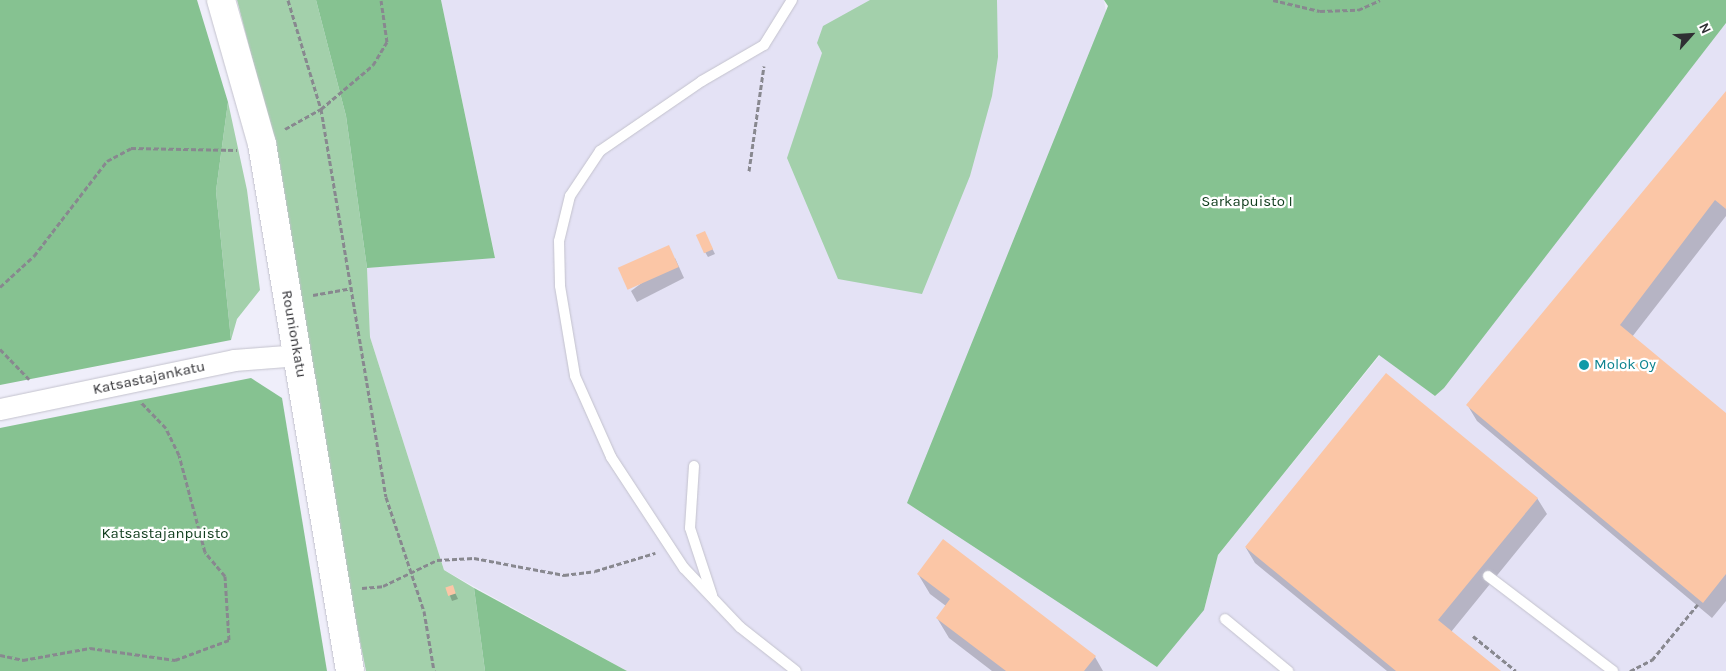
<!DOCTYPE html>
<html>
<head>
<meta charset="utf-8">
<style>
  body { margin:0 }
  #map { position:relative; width:1726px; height:671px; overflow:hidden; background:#efeefa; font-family:Karla,sans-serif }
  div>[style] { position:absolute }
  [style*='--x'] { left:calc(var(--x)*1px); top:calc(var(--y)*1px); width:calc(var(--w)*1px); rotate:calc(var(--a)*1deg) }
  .built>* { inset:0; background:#e4e2f5 }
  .green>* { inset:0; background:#a3d0ab }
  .forest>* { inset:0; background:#86c291 }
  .shadow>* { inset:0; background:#0003 }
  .building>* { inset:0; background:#fbc6a6; transform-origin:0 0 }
  .path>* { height:3px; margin-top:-1.5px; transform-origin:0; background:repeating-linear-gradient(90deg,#88888f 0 5px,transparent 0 7.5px) }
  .roads { filter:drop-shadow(0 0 1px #c3c2cd) drop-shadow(0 0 1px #c3c2cd) }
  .lane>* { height:10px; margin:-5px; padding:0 5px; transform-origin:5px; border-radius:5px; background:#fff }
  .street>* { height:21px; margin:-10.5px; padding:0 10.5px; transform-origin:10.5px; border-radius:10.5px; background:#fff }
  .secondary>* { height:28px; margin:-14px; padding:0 14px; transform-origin:14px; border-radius:14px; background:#fff }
  .dots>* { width:14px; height:14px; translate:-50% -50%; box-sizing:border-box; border:2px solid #fff; border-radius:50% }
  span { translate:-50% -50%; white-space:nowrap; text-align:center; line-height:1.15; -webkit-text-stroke:4.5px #fff; paint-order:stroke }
  .park-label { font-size:15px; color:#0f3c1c }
  .street-label { font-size:15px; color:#2f2f33 }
  .culture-label { font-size:15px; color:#0d838f }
  .left { translate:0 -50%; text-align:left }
  .north { position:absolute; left:1666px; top:10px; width:50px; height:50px; -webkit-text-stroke:4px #fff; paint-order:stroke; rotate:64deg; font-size:14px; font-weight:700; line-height:20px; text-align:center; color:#2f2f33 }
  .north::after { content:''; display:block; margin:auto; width:18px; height:22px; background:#2f2f33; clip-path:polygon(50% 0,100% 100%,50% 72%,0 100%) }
</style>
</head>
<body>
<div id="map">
  <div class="built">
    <div style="clip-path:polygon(441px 0,1104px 0,1204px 610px,1218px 555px,1380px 355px,1435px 396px,1726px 23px,1726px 671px,627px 671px,444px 570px,370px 337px,367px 268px,495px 257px)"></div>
  </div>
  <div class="green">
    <div style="clip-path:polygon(237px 0,316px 0,346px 116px,367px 268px,370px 337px,444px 570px,474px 588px,485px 671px,366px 671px,345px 568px,280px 166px)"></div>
    <div style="clip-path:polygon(870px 0,997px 0,998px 57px,992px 96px,970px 176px,922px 294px,838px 279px,787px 158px,822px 53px,817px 43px,823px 26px)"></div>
    <div style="clip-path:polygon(228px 102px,247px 190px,260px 290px,237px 319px,231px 340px,216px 191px)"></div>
  </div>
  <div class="forest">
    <div style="clip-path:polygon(0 0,197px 0,228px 102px,216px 191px,231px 340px,0 385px)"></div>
    <div style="clip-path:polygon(316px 0,441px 0,495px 258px,367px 268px,346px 116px)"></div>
    <div style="clip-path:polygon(1104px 0,1726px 0,1726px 23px,1444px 388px,1435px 396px,1379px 355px,1218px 555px,1204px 610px,1157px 667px,907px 503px,1108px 6px)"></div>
    <div style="clip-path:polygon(251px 378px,282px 398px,327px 671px,0 671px,0 428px)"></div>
    <div style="clip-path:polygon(474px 588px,627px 671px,485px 671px)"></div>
  </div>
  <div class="shadow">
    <div style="clip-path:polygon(1726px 93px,1726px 216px,1632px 337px,1726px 415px,1726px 601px,1712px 618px,1477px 421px,1468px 406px)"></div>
    <div style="clip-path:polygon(707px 238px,715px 254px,708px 257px,705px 252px)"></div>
    <div style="clip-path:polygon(675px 258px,684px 278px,637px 302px,631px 291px)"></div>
    <div style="clip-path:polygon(1537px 498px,1547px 514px,1451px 632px,1499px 671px,1387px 671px,1255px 563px,1246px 548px)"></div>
    <div style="clip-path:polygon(918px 574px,1095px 657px,1103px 671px,992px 671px,949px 638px,937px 618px,946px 606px,930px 594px)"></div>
    <div style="clip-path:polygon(452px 586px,458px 599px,452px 601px,447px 588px)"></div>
  </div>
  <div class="building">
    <div style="clip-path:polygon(1726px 91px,1726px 209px,1715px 200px,1620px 325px,1726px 413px,1726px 574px,1703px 603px,1466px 405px)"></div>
    <div style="left:705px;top:231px;width:20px;height:10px;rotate:66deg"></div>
    <div style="left:669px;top:245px;width:24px;height:56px;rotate:66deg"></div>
    <div style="clip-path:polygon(1386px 373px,1538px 498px,1438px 620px,1501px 671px,1396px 671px,1245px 547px)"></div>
    <div style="clip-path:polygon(943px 539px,1096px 656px,1084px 671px,1006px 671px,936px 618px,950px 599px,917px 574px)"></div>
    <div style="left:453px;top:585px;width:9px;height:8px;rotate:72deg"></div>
  </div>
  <div class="path">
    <div style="--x:288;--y:0;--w:114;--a:73.2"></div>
    <div style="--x:321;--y:109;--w:393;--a:80.5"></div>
    <div style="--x:386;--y:497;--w:120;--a:71.6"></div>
    <div style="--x:424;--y:611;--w:61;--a:80.5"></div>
    <div style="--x:1273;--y:0;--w:48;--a:13.2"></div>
    <div style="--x:1320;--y:11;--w:38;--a:-2"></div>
    <div style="--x:1358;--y:10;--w:24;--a:-24"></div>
    <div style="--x:285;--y:129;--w:41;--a:-29.1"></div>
    <div style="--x:321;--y:109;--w:68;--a:-40.2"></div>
    <div style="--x:373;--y:65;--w:27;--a:-59"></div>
    <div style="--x:387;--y:42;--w:42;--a:-98.1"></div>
    <div style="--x:749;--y:171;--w:106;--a:-81.9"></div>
    <div style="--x:0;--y:287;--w:46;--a:-42.4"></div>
    <div style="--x:34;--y:256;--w:120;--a:-52.5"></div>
    <div style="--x:107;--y:161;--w:27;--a:-28"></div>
    <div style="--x:131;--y:148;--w:106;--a:1.1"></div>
    <div style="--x:313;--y:295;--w:40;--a:-10"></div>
    <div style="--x:0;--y:349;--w:42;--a:46"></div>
    <div style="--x:362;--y:588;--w:21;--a:-5"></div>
    <div style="--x:383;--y:586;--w:60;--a:-25.7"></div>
    <div style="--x:437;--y:560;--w:37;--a:-3"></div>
    <div style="--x:474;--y:558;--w:92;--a:10.7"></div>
    <div style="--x:564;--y:575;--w:31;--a:-7"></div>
    <div style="--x:595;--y:571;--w:63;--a:-16.7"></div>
    <div style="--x:1473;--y:636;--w:55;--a:39.1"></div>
    <div style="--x:0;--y:655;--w:24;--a:12"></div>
    <div style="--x:23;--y:660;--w:68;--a:-10.2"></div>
    <div style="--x:90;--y:648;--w:86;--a:8"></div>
    <div style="--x:175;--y:660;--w:58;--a:-20.3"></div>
    <div style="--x:229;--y:640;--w:64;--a:-93.6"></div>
    <div style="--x:225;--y:576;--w:31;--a:-130"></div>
    <div style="--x:205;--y:552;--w:100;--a:-105"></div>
    <div style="--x:179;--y:455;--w:30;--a:-116"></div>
    <div style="--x:166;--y:428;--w:36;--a:-134"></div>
    <div style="--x:1630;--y:671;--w:25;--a:-27"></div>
    <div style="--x:1652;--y:660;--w:72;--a:-50.6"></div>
  </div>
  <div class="roads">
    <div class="lane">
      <div style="--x:792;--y:0;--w:53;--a:121.9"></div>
      <div style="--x:764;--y:45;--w:72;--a:149.9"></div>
      <div style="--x:702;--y:81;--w:124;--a:145.5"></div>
      <div style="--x:600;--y:151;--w:54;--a:123.7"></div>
      <div style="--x:570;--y:196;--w:46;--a:103.7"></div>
      <div style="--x:559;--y:241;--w:45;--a:88.7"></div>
      <div style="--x:560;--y:286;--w:91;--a:80.5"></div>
      <div style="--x:575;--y:376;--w:89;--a:66"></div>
      <div style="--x:611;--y:457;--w:133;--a:56.7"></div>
      <div style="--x:684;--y:568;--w:81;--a:46.5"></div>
      <div style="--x:740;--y:627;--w:71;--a:38.2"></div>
      <div style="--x:694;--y:466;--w:62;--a:93.7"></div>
      <div style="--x:690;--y:528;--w:71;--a:71.8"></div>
      <div style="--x:1488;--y:576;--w:157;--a:37.2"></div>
      <div style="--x:1225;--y:619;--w:82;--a:39.5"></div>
    </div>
    <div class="street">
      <div style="--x:0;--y:409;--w:239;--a:-11.8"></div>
      <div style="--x:234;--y:360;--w:65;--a:-4.4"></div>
    </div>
    <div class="secondary">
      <div style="--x:221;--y:0;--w:150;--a:74.1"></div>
      <div style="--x:262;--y:144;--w:534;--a:80.52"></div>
    </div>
  </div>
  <div class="dots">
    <div style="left:1584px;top:365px;background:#0f9aa8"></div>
  </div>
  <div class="park-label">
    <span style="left:1247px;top:202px">Sarkapuisto I</span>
    <span style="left:165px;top:534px">Katsastajanpuisto</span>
  </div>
  <div class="street-label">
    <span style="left:294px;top:334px;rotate:80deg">Rounionkatu</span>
    <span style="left:149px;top:378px;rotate:-12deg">Katsastajankatu</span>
  </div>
  <div class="culture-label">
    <span class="left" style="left:1594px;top:365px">Molok Oy</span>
  </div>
  <div class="north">N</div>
</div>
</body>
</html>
